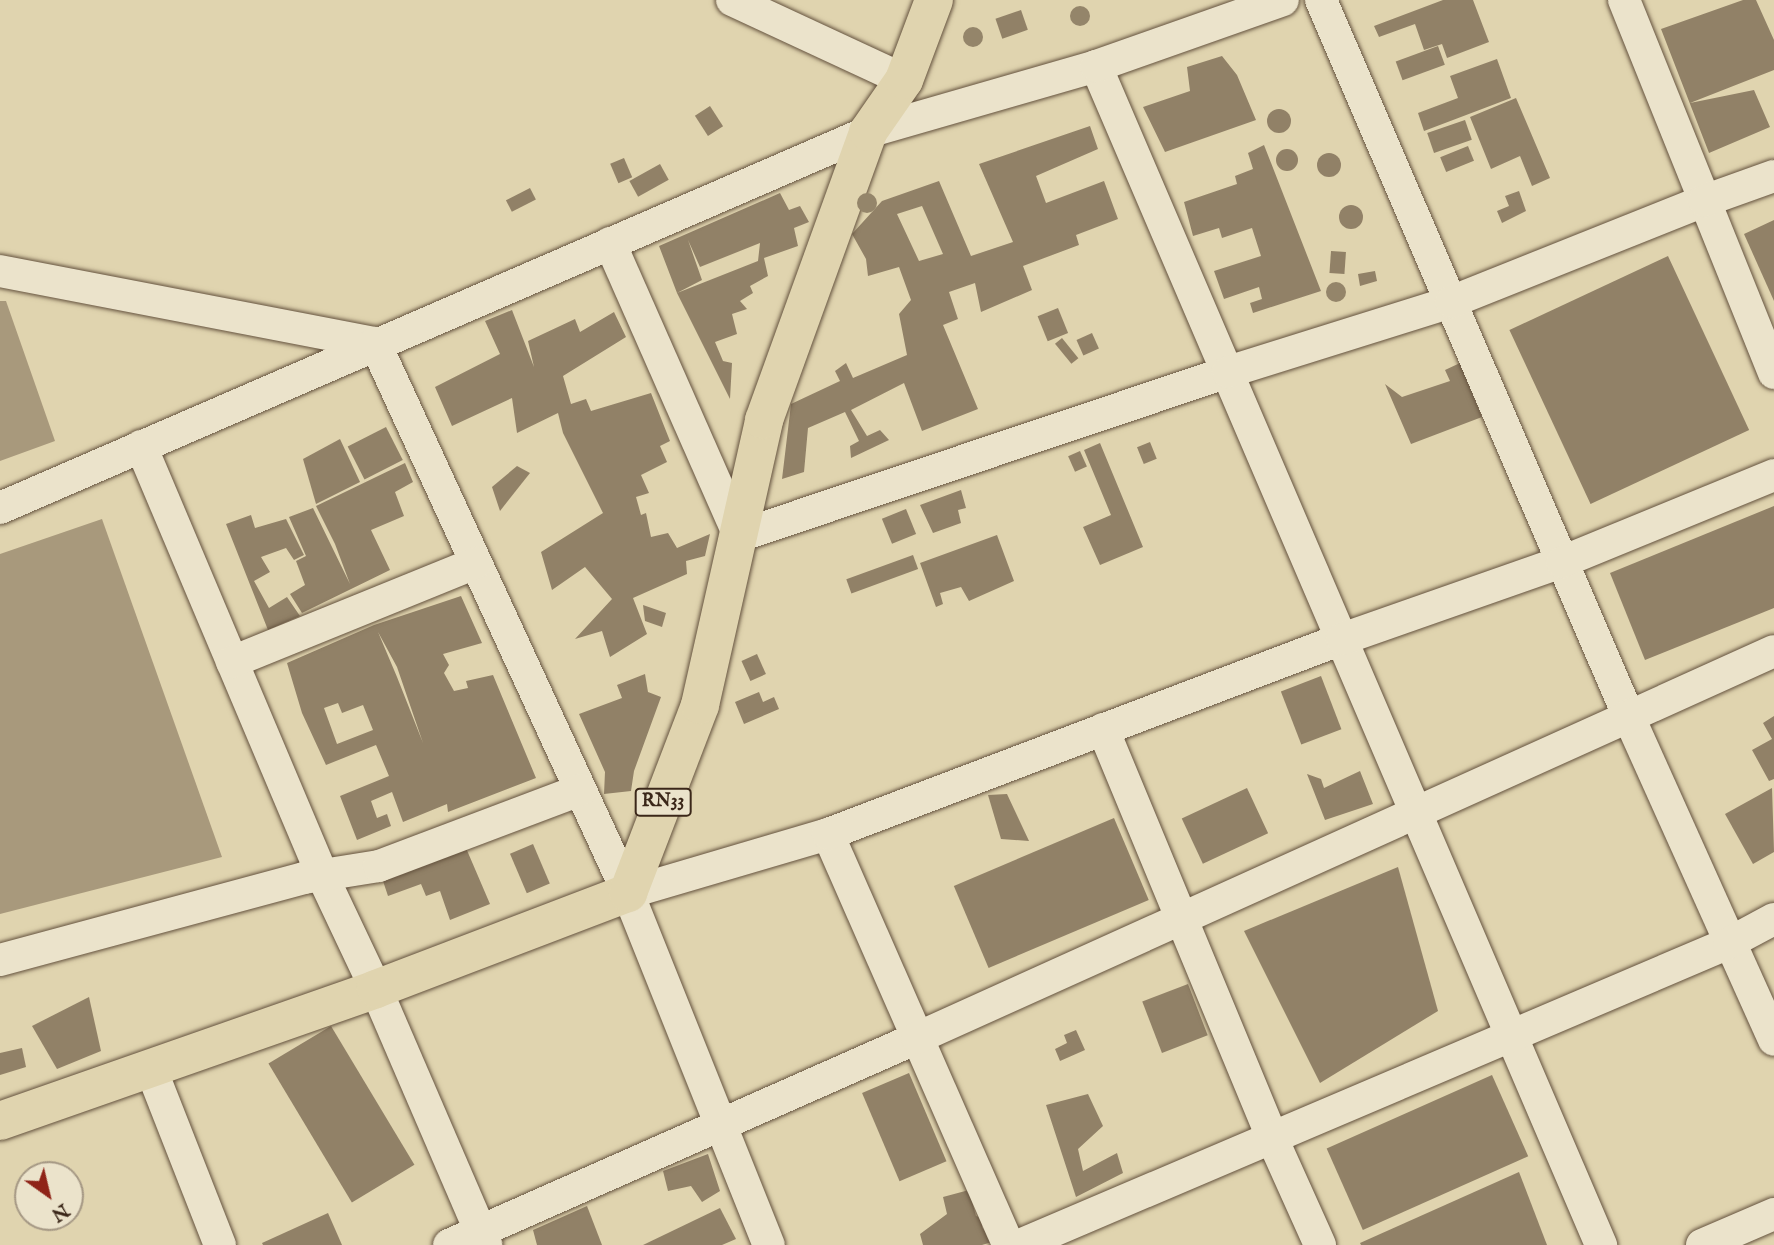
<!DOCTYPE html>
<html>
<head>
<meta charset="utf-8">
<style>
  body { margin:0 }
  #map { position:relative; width:1774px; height:1245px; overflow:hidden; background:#e0d4af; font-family:"IM FELL English",serif }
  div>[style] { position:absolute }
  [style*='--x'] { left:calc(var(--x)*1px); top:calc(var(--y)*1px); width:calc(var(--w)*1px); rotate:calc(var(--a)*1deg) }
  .water>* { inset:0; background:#a8997c }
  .building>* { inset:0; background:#918167; transform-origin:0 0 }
  .round { border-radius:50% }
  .roads { filter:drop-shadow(0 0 2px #64523e) drop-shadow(0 0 2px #64523e) }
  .minor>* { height:32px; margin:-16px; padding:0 16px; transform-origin:16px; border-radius:16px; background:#ebe3cb }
  .primary>* { height:38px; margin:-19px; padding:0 19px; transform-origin:19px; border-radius:19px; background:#e0d4af }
  .trees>* { width:20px; height:20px; margin:-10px; border-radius:50%; background:#94856a }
  span { translate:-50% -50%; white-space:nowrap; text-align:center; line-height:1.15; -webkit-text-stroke:5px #ebe3cb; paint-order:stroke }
  .shield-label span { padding:2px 5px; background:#ebe3cb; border:2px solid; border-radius:5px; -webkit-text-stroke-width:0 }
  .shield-label { font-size:18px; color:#3b2719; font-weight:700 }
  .north { position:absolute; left:14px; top:1161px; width:70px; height:70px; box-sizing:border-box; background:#ebe3cb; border:2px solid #a59884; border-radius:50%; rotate:146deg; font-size:19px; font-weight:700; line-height:28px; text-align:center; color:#3b2719 }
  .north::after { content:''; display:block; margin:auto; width:24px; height:32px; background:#8f2418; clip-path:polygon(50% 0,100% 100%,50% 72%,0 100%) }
</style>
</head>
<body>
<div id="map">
  <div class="water">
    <div style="clip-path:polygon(0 301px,6px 301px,55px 441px,0 461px)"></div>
    <div style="clip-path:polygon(102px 519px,222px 857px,0 914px,0 554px)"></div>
  </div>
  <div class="building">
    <div style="clip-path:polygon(1443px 0,1473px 0,1489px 42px,1447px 58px,1442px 44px,1424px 50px,1415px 24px,1379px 37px,1374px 26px)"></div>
    <div style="clip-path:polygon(1743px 0,1756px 0,1774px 40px,1774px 70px,1690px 103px,1754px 90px,1770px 127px,1709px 153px,1661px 29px)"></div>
    <div style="left:1021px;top:10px;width:21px;height:27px;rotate:71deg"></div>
    <div style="left:1438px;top:46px;width:20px;height:45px;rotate:70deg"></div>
    <div style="clip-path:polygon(1222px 56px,1237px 75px,1256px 120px,1165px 152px,1143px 107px,1190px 91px,1187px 67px)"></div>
    <div style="clip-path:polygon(1497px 59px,1511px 98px,1424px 131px,1418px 113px,1458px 98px,1450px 76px)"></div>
    <div style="clip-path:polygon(1516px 98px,1550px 178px,1532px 186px,1520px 156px,1491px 169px,1470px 117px)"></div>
    <div style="left:710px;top:106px;width:24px;height:18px;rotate:57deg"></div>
    <div class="round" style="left:1267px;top:109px;width:24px;height:24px"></div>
    <div style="left:1465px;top:120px;width:21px;height:40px;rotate:71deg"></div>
    <div style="clip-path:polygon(evenodd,1090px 126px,1098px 149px,1036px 176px,1046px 203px,1104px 181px,1118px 219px,1076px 235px,1079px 245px,1023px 266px,1032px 290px,981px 312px,975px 283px,949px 292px,958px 319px,943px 325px,978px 409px,922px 431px,904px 383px,851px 410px,867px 436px,880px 430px,889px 440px,851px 458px,850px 446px,859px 441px,845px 412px,808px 428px,804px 472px,782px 479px,791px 404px,840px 381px,835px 371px,846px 363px,853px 378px,907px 355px,899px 314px,911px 300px,899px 267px,868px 276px,866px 259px,852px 234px,882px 201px,939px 181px,971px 256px,1013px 242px,979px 164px,1090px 126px,922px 206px,943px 254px,919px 261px,897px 214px,922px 206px)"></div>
    <div style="clip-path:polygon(1264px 145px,1321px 291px,1253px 313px,1250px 303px,1262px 299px,1259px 287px,1224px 299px,1214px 271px,1261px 256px,1252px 228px,1222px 238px,1219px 228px,1193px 236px,1184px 202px,1237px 184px,1235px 176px,1253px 169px,1248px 153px)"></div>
    <div style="left:1468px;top:146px;width:16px;height:30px;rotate:68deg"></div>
    <div class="round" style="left:1276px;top:149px;width:22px;height:22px"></div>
    <div class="round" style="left:1317px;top:153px;width:24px;height:24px"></div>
    <div style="left:624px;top:158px;width:21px;height:15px;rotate:67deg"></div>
    <div style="left:660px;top:164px;width:18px;height:35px;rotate:61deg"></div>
    <div style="left:530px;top:188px;width:13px;height:27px;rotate:63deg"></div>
    <div style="clip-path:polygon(1519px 191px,1526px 211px,1502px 223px,1497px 211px,1509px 206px,1505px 196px)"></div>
    <div style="clip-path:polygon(evenodd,780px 193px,789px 210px,800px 206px,809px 222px,794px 228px,798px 246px,764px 258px,768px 276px,750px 286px,753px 293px,740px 301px,747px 309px,732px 314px,737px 334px,715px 342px,723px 361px,732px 363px,730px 399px,677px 293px,659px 246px,780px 193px,688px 240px,700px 267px,760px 243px,758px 261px,677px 293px,702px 280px,688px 240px)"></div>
    <div class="round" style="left:1339px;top:205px;width:24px;height:24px"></div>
    <div style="clip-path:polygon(1774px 220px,1774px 301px,1744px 234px)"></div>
    <div style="left:1331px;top:251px;width:15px;height:22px;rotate:4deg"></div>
    <div style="left:1668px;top:256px;width:192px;height:175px;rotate:65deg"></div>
    <div style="clip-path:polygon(1375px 271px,1377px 281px,1360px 286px,1358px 274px)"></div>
    <div style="left:1058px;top:308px;width:27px;height:22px;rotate:68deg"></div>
    <div style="clip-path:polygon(512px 310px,534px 367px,528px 341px,575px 319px,580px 332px,614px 312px,626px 337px,563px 376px,571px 404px,586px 399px,591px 411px,651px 393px,670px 441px,660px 446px,667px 462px,641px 475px,649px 493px,636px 497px,641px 515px,646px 513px,651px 537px,668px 533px,677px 548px,710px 534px,705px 556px,686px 561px,687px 574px,633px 598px,647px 634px,610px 657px,602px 631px,575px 639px,612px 599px,585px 567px,552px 590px,541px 552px,603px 513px,563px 433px,558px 413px,517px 433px,512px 398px,452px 426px,435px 387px,500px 354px,485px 321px)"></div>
    <div style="left:1092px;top:333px;width:17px;height:17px;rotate:66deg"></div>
    <div style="left:1062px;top:338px;width:26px;height:9px;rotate:51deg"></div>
    <div style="clip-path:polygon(1460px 363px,1482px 417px,1411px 444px,1385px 384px,1402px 397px,1450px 381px,1445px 370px)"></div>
    <div style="left:386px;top:427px;width:37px;height:43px;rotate:63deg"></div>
    <div style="clip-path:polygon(340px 439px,360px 482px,316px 504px,303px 459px)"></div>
    <div style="left:1150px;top:442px;width:18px;height:14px;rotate:68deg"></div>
    <div style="clip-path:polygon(1100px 443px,1143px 547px,1100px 565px,1083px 527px,1111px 515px,1084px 450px)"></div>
    <div style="left:1080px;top:451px;width:17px;height:13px;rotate:66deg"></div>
    <div style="clip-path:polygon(405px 463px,413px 482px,395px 492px,404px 516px,371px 530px,390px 570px,302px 613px,290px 594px,305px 585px,296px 561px,306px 556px,289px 517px,313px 508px,350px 584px,335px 544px,316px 506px)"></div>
    <div style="clip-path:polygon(517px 466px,530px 473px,500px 511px,492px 487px)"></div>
    <div style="clip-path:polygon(961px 490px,966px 508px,958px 510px,961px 523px,933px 533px,920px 505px)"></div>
    <div style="clip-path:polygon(1774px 506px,1774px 608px,1645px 660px,1610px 573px)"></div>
    <div style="left:906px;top:509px;width:27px;height:26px;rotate:68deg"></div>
    <div style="clip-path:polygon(251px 515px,255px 528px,286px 519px,304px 555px,294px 560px,286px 548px,261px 557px,270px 572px,254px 581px,269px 608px,287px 597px,300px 616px,268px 630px,226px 524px)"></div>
    <div style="clip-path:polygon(997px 535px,1014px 581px,969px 601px,961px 587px,940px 593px,943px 604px,936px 607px,920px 563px)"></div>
    <div style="left:913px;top:555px;width:15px;height:71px;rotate:70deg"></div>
    <div style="clip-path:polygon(evenodd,461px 596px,482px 643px,443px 654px,449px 665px,444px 673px,454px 691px,468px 688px,466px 681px,493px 675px,536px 778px,448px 812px,447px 804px,403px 822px,392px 792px,371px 801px,377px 818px,387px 814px,391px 826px,357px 840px,340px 796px,389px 776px,376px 745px,326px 765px,302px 713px,287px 663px,374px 625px,461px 596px,378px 632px,397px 667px,423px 743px,397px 677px,378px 632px,461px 596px,338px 703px,342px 713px,363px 705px,373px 730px,337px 744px,324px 708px,338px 703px)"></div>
    <div style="clip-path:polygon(643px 605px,666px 613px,662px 627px,645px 621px)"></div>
    <div style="left:757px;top:654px;width:22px;height:17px;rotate:66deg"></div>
    <div style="clip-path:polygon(645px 674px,648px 692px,661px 697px,634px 771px,631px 791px,604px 794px,605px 772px,579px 714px,622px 698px,617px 685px)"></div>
    <div style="left:1321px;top:676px;width:57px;height:43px;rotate:69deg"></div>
    <div style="clip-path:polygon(759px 692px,763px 702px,774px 697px,779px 709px,744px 724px,735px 702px)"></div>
    <div style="clip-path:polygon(1774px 716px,1774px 779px,1769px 781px,1752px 750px,1772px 739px,1763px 723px)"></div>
    <div style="clip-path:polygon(1360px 771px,1373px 804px,1325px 820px,1307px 774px,1321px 779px,1324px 788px)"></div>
    <div style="left:1247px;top:788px;width:50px;height:72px;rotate:65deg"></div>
    <div style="clip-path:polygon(1772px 788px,1774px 852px,1753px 864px,1725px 814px)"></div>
    <div style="clip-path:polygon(1007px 794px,1029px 841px,1001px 839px,988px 795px)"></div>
    <div style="left:1114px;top:818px;width:89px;height:174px;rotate:67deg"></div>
    <div style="left:533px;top:844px;width:43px;height:25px;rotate:67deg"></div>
    <div style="clip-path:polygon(466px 848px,490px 904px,450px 920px,440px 891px,426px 896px,421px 884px,388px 896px,382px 878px)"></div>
    <div style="clip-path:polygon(1398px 867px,1438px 1011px,1320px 1083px,1244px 931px)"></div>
    <div style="left:1188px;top:984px;width:55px;height:49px;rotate:69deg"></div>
    <div style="clip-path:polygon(89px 997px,101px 1051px,57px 1069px,32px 1026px)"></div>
    <div style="left:331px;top:1026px;width:162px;height:73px;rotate:59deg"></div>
    <div style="clip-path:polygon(1076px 1030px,1085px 1050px,1060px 1061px,1055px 1049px,1067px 1043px,1064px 1035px)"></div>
    <div style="clip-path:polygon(22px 1048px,26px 1067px,0 1075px,0 1053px)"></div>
    <div style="left:909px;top:1073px;width:96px;height:51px;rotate:67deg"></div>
    <div style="left:1492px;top:1075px;width:89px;height:181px;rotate:66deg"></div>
    <div style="clip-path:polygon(1088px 1094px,1103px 1126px,1078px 1149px,1083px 1171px,1117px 1153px,1123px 1173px,1076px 1197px,1046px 1105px)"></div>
    <div style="clip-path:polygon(708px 1154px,720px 1191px,702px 1202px,691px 1186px,668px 1191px,663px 1171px)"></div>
    <div style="clip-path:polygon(1519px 1172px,1547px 1245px,1361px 1245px,1360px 1243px)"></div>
    <div style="clip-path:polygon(969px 1190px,976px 1216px,983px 1218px,982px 1227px,992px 1242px,982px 1245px,923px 1245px,920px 1234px,947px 1214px,943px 1197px)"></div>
    <div style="clip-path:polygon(587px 1206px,602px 1245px,537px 1245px,533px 1230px)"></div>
    <div style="clip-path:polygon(720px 1208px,736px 1239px,722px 1245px,643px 1245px)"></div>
    <div style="clip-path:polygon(328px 1213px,342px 1245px,263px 1245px,262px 1243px)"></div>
  </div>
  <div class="roads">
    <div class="minor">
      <div style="--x:732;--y:0;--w:190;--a:24.9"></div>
      <div style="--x:1321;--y:0;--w:778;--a:66.76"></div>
      <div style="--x:1628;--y:715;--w:356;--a:65.8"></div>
      <div style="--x:1624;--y:0;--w:402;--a:68.1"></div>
      <div style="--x:1096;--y:66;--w:1283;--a:66.81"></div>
      <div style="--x:610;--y:243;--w:320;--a:66.2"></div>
      <div style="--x:739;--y:536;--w:516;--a:-18.54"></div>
      <div style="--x:1228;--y:372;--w:234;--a:-17.4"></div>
      <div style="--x:1451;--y:302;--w:272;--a:-21.8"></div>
      <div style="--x:1704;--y:201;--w:74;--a:-19.7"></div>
      <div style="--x:0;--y:271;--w:382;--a:10.9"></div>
      <div style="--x:375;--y:343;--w:605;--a:65.3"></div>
      <div style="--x:628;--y:893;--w:379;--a:68.2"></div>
      <div style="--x:141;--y:446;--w:466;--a:67.1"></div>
      <div style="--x:322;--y:875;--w:126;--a:64.7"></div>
      <div style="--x:376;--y:989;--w:279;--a:66.7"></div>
      <div style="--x:0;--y:508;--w:946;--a:-23.42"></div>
      <div style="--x:868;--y:132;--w:237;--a:-16.1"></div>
      <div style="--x:1096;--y:66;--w:198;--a:-19.4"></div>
      <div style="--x:232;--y:662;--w:263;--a:-22.1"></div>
      <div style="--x:1103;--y:729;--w:443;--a:67.5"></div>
      <div style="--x:1272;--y:1138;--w:117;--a:65.8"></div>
      <div style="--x:828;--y:834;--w:449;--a:66.3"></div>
      <div style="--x:628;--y:893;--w:209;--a:-16.4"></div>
      <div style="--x:828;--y:834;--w:550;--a:-20.78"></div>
      <div style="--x:1342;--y:639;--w:233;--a:-19.3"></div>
      <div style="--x:1562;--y:562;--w:229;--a:-22.3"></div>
      <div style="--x:0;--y:960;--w:315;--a:-15.1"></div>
      <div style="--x:304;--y:878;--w:76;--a:-9.1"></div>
      <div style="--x:379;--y:866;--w:215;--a:-20.7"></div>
      <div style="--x:151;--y:1069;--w:189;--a:68.6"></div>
      <div style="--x:449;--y:1245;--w:512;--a:-23.86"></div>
      <div style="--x:917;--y:1038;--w:940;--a:-24.3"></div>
      <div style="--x:1020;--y:1245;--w:771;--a:-23.07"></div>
      <div style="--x:1729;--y:943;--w:51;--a:-28.1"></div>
      <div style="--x:1702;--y:1245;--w:78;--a:-23.3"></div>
    </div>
    <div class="primary">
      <div style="--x:0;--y:1121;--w:398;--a:-19.3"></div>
      <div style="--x:376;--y:989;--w:270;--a:-20.9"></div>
      <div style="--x:628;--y:893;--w:201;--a:-69"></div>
      <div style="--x:700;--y:705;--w:292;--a:-77.3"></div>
      <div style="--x:764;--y:420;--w:306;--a:-70.1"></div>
      <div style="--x:868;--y:132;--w:63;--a:-55.3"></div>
      <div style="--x:904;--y:80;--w:85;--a:-69.4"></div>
    </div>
  </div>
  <div class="trees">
    <div style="left:1080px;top:16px"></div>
    <div style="left:973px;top:37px"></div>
    <div style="left:867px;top:203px"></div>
    <div style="left:1336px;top:292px"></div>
  </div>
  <div class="shield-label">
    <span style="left:663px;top:802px">RN33</span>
  </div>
  <div class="north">N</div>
</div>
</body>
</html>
